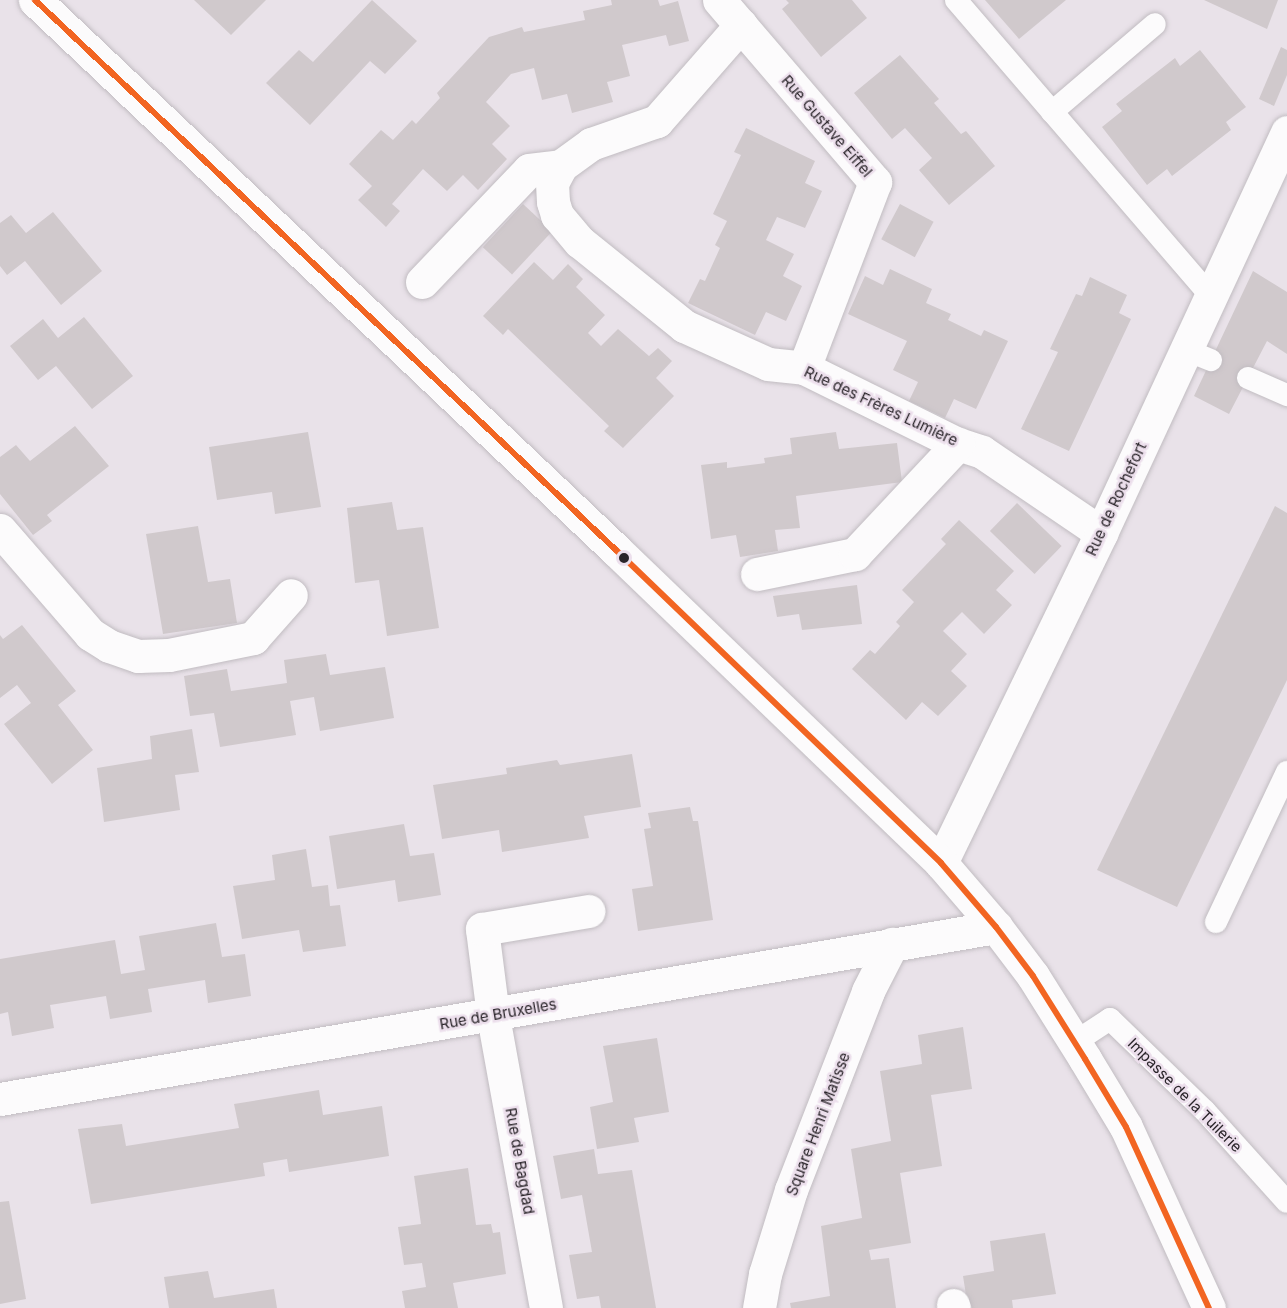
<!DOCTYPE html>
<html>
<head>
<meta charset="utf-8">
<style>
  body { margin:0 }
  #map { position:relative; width:1287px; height:1308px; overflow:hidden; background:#e9e2e9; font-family:Inter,sans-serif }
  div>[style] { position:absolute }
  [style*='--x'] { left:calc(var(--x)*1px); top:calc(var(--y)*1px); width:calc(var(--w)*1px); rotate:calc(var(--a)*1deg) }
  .building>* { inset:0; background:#d0c9cc; transform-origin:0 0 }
  .roads { filter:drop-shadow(0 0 2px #c1bcc1) drop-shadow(0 0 2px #c1bcc1) }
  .lane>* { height:22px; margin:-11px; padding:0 11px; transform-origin:11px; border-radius:11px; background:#fcfbfc }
  .street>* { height:33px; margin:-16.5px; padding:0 16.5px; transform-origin:16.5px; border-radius:16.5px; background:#fcfbfc }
  .secondary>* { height:33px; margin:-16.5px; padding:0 16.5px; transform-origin:16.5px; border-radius:16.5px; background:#fcfbfc }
  .bus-1>* { height:6px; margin:-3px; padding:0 3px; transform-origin:3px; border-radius:3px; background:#f26522 }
  .dots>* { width:16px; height:16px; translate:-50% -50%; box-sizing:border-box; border:3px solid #ecdfec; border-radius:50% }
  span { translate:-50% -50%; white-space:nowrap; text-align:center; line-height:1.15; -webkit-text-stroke:5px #ecdfec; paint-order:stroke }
  .street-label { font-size:15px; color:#292429 }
</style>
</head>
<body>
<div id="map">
  <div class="building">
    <div style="clip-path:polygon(194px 0,266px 0,231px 35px)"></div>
    <div style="clip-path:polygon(372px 0,417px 41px,385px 74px,370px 61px,310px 125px,266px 83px,299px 50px,313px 62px)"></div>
    <div style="clip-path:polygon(611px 0,658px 0,660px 6px,678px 1px,689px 41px,669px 46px,666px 35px,622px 45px,630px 76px,607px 82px,613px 102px,572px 113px,567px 94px,542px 100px,534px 68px,511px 74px,486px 102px,510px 126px,492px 144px,507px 159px,478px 190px,463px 175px,447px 191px,423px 169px,392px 204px,400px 211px,386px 227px,358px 200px,372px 186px,349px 164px,381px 130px,393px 140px,412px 120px,416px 124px,440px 98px,437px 93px,489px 37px,522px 27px,524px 32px,585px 20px,583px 11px,612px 5px)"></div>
    <div style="clip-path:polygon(786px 0,852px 0,867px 18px,821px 57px,782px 9px,789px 3px)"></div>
    <div style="clip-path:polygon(985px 0,1066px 0,1019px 39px)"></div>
    <div style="clip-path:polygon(1204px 0,1278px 0,1267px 29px)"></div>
    <div style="clip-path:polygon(1281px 47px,1287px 50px,1287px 75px,1274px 106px,1259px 99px)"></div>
    <div style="clip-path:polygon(1200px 50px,1246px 107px,1226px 122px,1231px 130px,1172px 176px,1167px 169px,1147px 185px,1102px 127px,1122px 111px,1116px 104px,1175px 58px,1180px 66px)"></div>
    <div style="clip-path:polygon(900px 55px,939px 99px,934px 103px,961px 134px,966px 131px,995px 166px,949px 205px,919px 170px,932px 158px,905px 128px,892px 139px,854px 93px)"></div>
    <div style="clip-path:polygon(746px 128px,815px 161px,805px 183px,822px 191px,805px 228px,777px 217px,766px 240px,794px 254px,783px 276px,802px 286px,786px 321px,766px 312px,755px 335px,688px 303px,700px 279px,705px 281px,720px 248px,715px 245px,727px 221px,713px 214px,741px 155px,734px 152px)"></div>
    <div style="left:523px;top:204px;width:40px;height:59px;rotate:43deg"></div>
    <div style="left:900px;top:204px;width:38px;height:40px;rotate:28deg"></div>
    <div style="clip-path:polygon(53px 212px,102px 271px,61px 305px,25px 261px,7px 275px,0 266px,0 223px,11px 215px,26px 233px)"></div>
    <div style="clip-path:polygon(534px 262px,553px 280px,568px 264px,583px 279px,576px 287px,605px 315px,588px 333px,601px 346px,618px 329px,649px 356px,658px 348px,672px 361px,656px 378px,674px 396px,623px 448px,604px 431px,609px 426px,508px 329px,503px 335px,483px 316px)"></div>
    <div style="clip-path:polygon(890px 269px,932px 289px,926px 303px,951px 314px,948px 320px,981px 336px,984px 330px,1008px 341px,976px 409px,954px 399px,945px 418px,909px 401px,918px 382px,893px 370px,907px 341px,848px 314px,865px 276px,883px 285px)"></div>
    <div style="clip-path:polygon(1253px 271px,1287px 292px,1287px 354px,1267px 341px,1229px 414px,1194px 396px)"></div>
    <div style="clip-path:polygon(1090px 277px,1127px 295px,1119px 313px,1131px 319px,1069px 451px,1021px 429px,1058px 352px,1050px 349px,1076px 294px,1082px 296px)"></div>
    <div style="clip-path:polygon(84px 317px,133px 376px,92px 409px,56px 366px,38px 380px,10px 346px,43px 319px,58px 338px)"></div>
    <div style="clip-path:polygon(75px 426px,109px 466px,47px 515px,52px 521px,33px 535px,0 494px,0 457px,16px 445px,30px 461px)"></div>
    <div style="clip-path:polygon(308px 432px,321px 507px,275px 514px,272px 492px,217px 500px,209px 447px)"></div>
    <div style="clip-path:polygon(836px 432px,839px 449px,897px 443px,902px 482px,796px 496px,800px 528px,775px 530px,778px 551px,740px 557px,736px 535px,711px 539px,701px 465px,727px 462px,727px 468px,765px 463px,764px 458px,792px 454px,790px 438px)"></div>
    <div style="clip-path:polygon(392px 502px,397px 530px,423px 527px,439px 628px,387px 636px,379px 580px,355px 583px,347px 508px)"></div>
    <div style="left:1017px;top:503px;width:62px;height:39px;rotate:44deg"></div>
    <div style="clip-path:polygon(1275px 506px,1287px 513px,1287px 680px,1177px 907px,1097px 870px)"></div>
    <div style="clip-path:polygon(959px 520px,1014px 571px,996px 590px,1012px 605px,984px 634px,962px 612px,943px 631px,967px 654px,951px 671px,967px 686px,938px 716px,922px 702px,906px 720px,852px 669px,870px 650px,875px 654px,900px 626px,896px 622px,914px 602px,902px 590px,946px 544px,941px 539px)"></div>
    <div style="clip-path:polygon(198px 526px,208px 582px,230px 579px,237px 623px,163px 634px,146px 534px)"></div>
    <div style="clip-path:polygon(857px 585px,862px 624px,802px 630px,799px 614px,777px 617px,773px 596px)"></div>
    <div style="clip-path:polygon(22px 625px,76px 691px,58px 705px,93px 750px,52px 784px,4px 724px,31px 703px,17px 685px,0 698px,0 635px,3px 639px)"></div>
    <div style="clip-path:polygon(326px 654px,330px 675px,385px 667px,394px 718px,320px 731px,314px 697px,290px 701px,296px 735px,220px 747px,214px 713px,190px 716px,184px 676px,227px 669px,231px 691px,287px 683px,284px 660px)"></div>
    <div style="clip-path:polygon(192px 729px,199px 772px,175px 775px,180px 810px,104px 822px,97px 768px,152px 759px,150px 736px)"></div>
    <div style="clip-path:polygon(632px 754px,641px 807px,584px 816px,589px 838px,502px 852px,499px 830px,442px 839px,433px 785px,507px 774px,506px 768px,557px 760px,560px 765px)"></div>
    <div style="clip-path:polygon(690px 807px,693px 821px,698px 821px,713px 920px,638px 931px,632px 889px,653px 886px,644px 829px,651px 828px,648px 813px)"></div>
    <div style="clip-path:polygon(404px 824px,410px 856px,434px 853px,441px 895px,398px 902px,395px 880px,337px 889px,329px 836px)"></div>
    <div style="clip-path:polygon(306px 849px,312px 887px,328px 885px,330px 906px,340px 905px,346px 946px,303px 952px,299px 930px,242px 939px,233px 886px,275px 880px,272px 855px)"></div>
    <div style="clip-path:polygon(216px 923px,222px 957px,245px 954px,251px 996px,208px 1003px,205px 980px,148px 989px,152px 1012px,110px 1019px,106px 996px,50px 1005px,54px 1028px,12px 1036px,8px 1012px,0 1014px,0 959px,115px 940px,121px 974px,145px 970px,139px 936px)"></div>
    <div style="clip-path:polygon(963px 1027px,972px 1089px,931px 1095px,942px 1166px,900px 1173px,911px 1243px,869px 1250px,871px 1260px,889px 1258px,896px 1308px,791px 1308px,790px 1303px,830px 1296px,821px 1226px,862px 1218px,851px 1149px,891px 1141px,880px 1071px,922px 1064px,918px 1035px)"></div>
    <div style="clip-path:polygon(657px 1038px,669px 1112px,634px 1118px,639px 1142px,597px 1149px,590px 1107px,613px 1102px,603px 1046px)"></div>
    <div style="clip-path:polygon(319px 1090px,323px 1115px,382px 1106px,389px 1156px,289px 1172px,287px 1159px,263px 1163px,265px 1176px,91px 1204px,78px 1129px,122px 1124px,126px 1146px,183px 1137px,239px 1128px,234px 1104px)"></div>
    <div style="clip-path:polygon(594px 1149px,598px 1174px,632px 1170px,656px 1308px,601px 1308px,599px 1296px,577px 1299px,569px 1255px,592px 1252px,582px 1195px,561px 1199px,553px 1156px)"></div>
    <div style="clip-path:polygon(468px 1168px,476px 1225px,491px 1224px,493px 1233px,500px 1232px,506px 1274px,453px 1283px,458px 1308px,405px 1308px,402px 1291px,426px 1287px,422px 1263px,404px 1265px,398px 1227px,421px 1224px,414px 1176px)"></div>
    <div style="clip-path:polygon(9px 1201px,26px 1299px,0 1304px,0 1202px)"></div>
    <div style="clip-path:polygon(1045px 1233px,1056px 1294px,1012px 1300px,1013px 1308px,968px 1308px,963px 1276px,994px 1271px,990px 1241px)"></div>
    <div style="clip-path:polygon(208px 1271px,214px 1298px,274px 1289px,277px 1308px,169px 1308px,164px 1277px)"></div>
  </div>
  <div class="roads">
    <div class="lane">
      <div style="--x:956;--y:0;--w:391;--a:49.3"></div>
      <div style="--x:1052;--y:112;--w:135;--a:-40.5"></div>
      <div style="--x:1186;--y:350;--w:27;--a:22"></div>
      <div style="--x:1248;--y:378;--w:43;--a:23.6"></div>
      <div style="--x:1216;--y:922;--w:166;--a:-64.7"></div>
      <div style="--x:1075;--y:1042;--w:42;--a:-33.3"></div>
      <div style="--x:1110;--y:1019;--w:132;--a:44.1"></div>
      <div style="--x:1205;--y:1111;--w:122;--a:48"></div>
    </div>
    <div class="street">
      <div style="--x:719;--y:0;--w:240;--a:49.4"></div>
      <div style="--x:875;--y:182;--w:199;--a:110.9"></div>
      <div style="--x:741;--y:25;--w:128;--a:131.2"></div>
      <div style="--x:657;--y:121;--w:70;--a:160.8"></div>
      <div style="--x:591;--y:144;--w:37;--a:144"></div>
      <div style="--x:561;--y:166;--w:19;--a:118"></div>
      <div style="--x:552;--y:183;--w:19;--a:87"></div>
      <div style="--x:553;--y:202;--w:14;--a:73"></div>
      <div style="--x:557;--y:215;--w:35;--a:50"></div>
      <div style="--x:580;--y:242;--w:134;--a:38.9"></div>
      <div style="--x:684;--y:326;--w:92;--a:24.3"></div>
      <div style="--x:768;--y:364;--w:36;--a:6"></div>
      <div style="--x:804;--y:368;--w:172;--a:26.3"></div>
      <div style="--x:958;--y:444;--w:25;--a:18"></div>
      <div style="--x:982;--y:452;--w:144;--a:34.2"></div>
      <div style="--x:422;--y:282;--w:155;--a:-46.3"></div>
      <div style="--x:529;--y:170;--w:32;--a:-7"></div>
      <div style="--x:0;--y:530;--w:138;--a:49.1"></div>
      <div style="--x:90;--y:634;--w:22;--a:32"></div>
      <div style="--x:109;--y:646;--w:31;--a:19"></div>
      <div style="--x:138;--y:656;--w:31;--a:-2"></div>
      <div style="--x:169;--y:655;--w:86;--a:-11.4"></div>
      <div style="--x:253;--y:638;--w:57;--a:-48.5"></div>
      <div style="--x:757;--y:574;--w:100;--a:-11.5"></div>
      <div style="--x:855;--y:554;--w:151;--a:-46.9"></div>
      <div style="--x:941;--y:863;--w:367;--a:-64.1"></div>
      <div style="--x:1101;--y:533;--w:442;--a:-65.1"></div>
      <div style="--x:0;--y:1099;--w:1011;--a:-9.8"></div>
      <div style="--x:953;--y:1305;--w:3;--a:72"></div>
      <div style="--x:546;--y:1308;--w:298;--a:-100.3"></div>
      <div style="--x:493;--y:1015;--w:87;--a:-97.3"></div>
      <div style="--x:482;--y:929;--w:108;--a:-9.6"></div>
      <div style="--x:759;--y:1308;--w:35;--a:-80"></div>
      <div style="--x:765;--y:1274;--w:88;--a:-72.8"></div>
      <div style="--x:791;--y:1190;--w:213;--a:-68.8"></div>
      <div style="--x:868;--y:991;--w:53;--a:-62.9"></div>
    </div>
    <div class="secondary">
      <div style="--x:35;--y:0;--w:800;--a:43.43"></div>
      <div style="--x:616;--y:550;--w:451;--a:43.9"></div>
      <div style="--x:941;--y:863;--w:84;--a:49.3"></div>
      <div style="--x:996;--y:927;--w:61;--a:52.9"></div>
      <div style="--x:1033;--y:976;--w:98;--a:57.9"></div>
      <div style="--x:1085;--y:1059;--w:79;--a:58.9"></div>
      <div style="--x:1126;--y:1127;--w:199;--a:65.4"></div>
    </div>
  </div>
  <div class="bus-1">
    <div style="--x:35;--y:0;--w:800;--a:43.43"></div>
    <div style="--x:616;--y:550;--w:451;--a:43.9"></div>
    <div style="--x:941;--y:863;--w:84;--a:49.3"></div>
    <div style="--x:996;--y:927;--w:61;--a:52.9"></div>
    <div style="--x:1033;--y:976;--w:98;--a:57.9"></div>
    <div style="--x:1085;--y:1059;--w:79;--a:58.9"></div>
    <div style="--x:1126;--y:1127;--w:199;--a:65.4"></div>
  </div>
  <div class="dots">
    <div style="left:624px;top:558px;background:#292429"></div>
  </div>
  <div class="street-label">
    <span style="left:827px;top:126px;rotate:49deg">Rue Gustave Eiffel</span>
    <span style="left:881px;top:406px;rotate:25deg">Rue des Frères Lumière</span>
    <span style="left:1116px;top:499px;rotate:-65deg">Rue de Rochefort</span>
    <span style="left:498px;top:1014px;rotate:-10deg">Rue de Bruxelles</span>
    <span style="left:1185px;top:1095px;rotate:45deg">Impasse de la Tuilerie</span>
    <span style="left:818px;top:1124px;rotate:-69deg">Square Henri Matisse</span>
    <span style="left:520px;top:1161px;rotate:80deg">Rue de Bagdad</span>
  </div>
</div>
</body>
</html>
